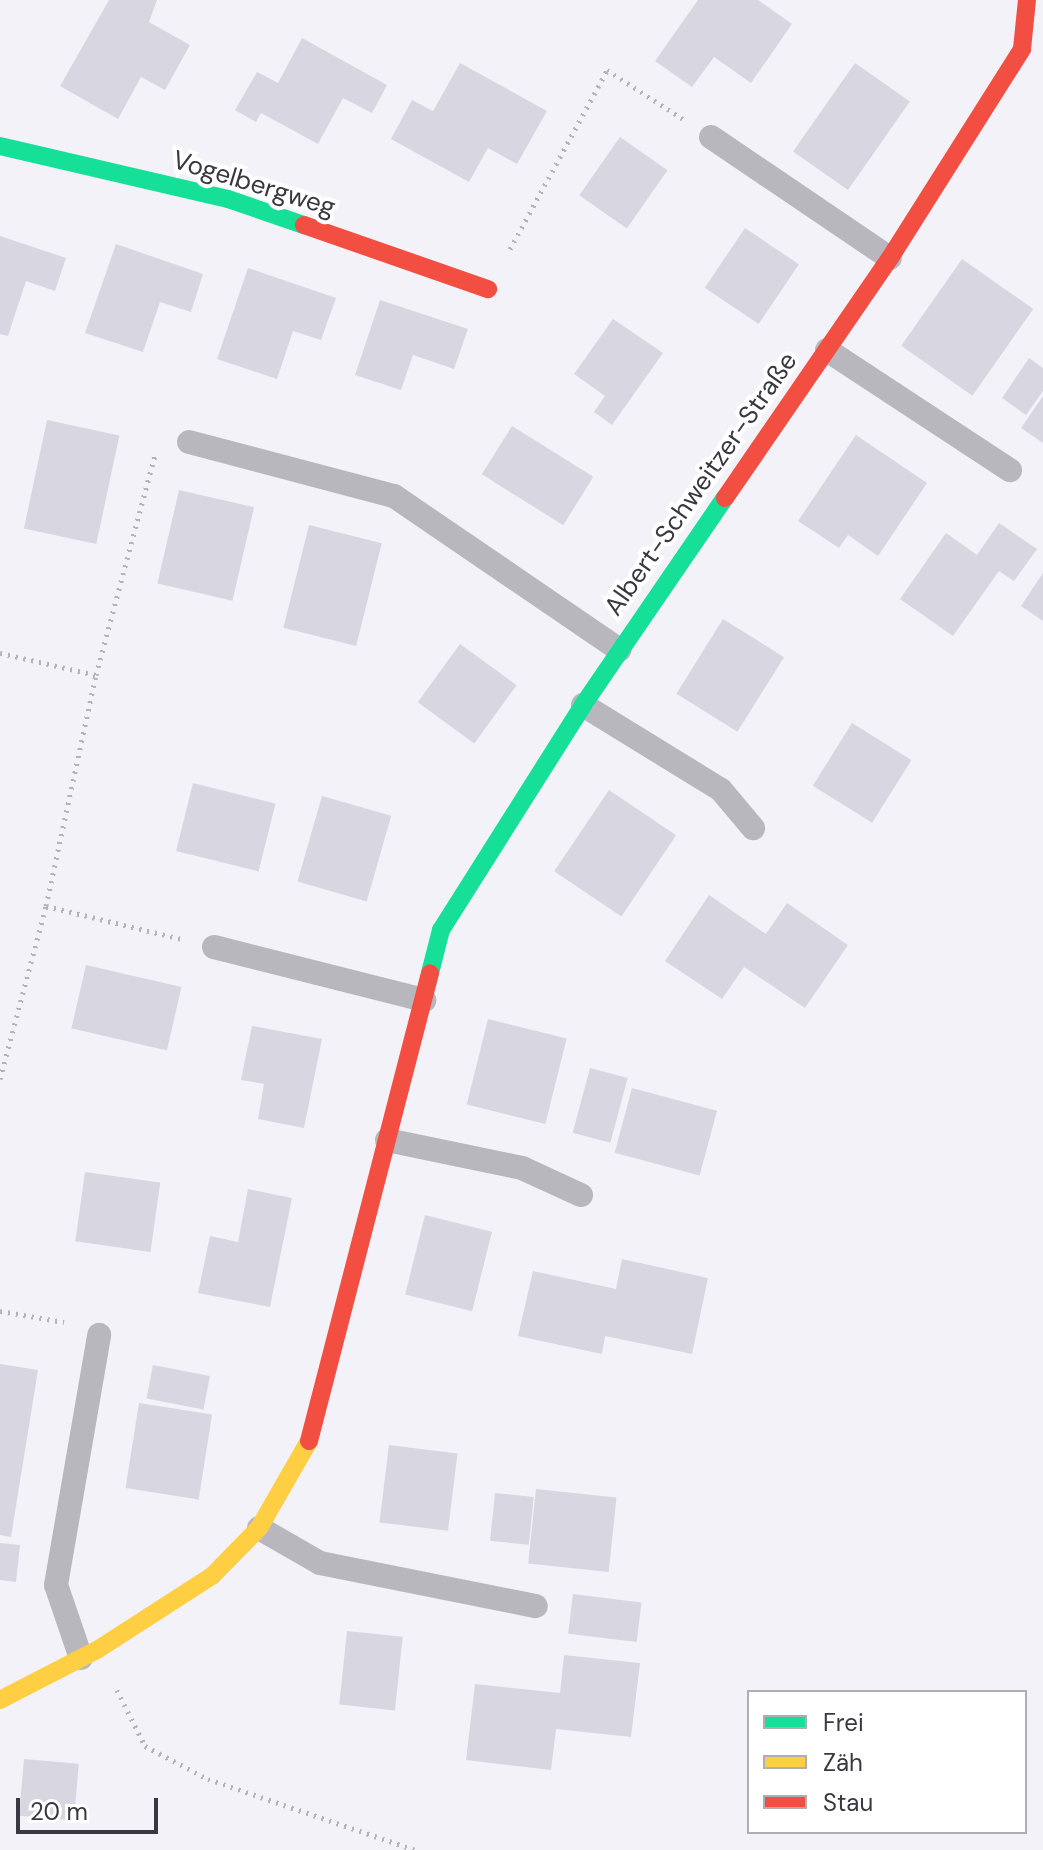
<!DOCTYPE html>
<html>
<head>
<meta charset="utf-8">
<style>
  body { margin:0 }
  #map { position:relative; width:1043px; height:1850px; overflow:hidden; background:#f3f2f9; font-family:"DM Sans",sans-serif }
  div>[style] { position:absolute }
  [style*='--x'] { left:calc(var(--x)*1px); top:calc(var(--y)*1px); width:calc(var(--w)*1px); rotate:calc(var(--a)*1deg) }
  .building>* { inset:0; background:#d8d7e1; transform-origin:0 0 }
  .path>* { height:5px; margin-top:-2.5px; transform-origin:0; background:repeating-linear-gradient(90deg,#b3b3b8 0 2px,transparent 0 8px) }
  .lane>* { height:24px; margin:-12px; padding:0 12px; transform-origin:12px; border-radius:12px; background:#b8b7bd }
  .fast>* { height:18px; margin:-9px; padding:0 9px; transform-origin:9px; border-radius:9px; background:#16e098 }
  .slow>* { height:18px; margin:-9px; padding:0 9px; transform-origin:9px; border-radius:9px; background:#ffcf43 }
  .jam>* { height:18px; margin:-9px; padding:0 9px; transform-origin:9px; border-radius:9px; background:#f24e42 }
  span { translate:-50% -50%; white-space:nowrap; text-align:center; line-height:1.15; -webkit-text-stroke:8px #fff; paint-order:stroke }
  .street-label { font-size:26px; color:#383840 }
  .legend { position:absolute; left:747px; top:1690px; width:280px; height:144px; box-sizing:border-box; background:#fff; border:2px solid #afafb3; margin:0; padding:10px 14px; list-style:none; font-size:24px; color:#383840 }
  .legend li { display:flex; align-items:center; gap:16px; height:40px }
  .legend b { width:40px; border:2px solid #afafb3 }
  .scale { position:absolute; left:16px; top:1798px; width:142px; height:36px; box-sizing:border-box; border:4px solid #383840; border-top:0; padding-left:10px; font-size:24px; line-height:28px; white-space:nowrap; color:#383840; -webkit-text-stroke:6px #fff; paint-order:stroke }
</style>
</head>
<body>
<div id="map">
  <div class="building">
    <div style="clip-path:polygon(109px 0,157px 0,149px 22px,190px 45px,165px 90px,141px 77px,118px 119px,60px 86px)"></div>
    <div style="clip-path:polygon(698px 0,758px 0,792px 24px,751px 83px,714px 57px,692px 87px,655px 61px)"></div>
    <div style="clip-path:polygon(302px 38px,387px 85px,372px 113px,343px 98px,318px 144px,261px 113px,256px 122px,235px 110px,257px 72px,278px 83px)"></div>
    <div style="clip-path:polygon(460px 63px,547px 111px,517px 164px,488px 148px,469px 182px,391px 139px,412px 100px,433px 111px)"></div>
    <div style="left:855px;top:63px;width:67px;height:108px;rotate:35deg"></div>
    <div style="left:620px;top:137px;width:58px;height:71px;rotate:35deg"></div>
    <div style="left:745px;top:228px;width:65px;height:72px;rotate:34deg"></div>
    <div style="clip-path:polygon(0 236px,66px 258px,55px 291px,26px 281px,8px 336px,0 334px)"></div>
    <div style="clip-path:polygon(116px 244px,203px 274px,191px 312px,160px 302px,143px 352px,85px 333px)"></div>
    <div style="left:962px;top:259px;width:87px;height:106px;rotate:35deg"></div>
    <div style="clip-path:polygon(248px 268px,336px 298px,321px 340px,293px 331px,277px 379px,217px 359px)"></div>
    <div style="clip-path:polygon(380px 300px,468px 329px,454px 369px,413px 355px,401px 390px,355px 375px)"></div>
    <div style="clip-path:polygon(613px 319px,663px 353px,612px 425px,594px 412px,605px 396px,574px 374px)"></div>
    <div style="clip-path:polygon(1029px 358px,1043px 368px,1043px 391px,1026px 415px,1002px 398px)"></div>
    <div style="clip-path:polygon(1043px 396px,1043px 443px,1021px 428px)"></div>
    <div style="left:47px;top:420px;width:74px;height:111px;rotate:12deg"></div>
    <div style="left:512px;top:426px;width:96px;height:57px;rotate:32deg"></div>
    <div style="clip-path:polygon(856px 435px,927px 483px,878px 556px,848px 535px,839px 548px,798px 521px)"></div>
    <div style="left:179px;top:490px;width:77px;height:96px;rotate:13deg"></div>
    <div style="clip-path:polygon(999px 523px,1037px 549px,1014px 581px,999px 571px,953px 636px,900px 599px,946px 533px,977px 555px)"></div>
    <div style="left:309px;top:525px;width:75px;height:106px;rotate:14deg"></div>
    <div style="clip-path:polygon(1043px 573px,1043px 621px,1021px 606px)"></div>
    <div style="left:723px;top:619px;width:72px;height:88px;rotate:32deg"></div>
    <div style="left:460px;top:644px;width:70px;height:72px;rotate:36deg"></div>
    <div style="left:852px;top:723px;width:70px;height:74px;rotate:32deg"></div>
    <div style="left:193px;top:783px;width:85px;height:70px;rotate:14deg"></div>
    <div style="left:609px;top:790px;width:81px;height:98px;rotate:34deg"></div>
    <div style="left:322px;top:796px;width:72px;height:89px;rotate:16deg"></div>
    <div style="clip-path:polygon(709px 895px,766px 934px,787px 903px,848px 945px,805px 1008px,744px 967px,722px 999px,665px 961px)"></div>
    <div style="left:86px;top:965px;width:98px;height:65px;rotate:13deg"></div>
    <div style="left:488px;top:1019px;width:81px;height:88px;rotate:14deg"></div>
    <div style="clip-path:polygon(252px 1026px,322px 1039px,304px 1128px,258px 1119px,264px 1084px,241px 1080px)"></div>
    <div style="left:590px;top:1068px;width:39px;height:67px;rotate:15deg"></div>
    <div style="left:632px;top:1088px;width:88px;height:67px;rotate:15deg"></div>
    <div style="left:85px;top:1172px;width:76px;height:70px;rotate:8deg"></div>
    <div style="clip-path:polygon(248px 1189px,292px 1198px,270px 1307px,198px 1293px,210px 1236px,238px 1242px)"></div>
    <div style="left:425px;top:1215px;width:69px;height:82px;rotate:14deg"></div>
    <div style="clip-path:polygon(622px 1259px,708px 1278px,692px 1354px,605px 1336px,602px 1354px,518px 1336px,533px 1271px,616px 1289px)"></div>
    <div style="clip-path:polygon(0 1364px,38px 1370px,11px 1537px,0 1535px)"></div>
    <div style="left:153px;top:1365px;width:58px;height:34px;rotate:11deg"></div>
    <div style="left:139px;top:1403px;width:74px;height:86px;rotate:9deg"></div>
    <div style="left:389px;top:1445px;width:69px;height:78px;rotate:7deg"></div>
    <div style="left:536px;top:1489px;width:81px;height:75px;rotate:6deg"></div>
    <div style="left:495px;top:1493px;width:39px;height:48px;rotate:6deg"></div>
    <div style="clip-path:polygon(0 1543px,20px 1545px,16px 1582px,0 1580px)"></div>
    <div style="left:573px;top:1594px;width:69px;height:40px;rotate:7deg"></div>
    <div style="left:347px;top:1631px;width:56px;height:74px;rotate:6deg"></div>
    <div style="clip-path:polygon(564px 1655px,640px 1663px,631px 1737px,556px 1729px,551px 1770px,466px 1760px,475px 1684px,560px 1693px)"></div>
    <div style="left:24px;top:1759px;width:55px;height:57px;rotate:5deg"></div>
  </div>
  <div class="path">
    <div style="--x:510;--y:249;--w:204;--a:-61.5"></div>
    <div style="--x:607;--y:70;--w:90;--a:32.8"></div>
    <div style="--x:0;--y:653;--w:98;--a:12.9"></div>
    <div style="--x:46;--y:906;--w:139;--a:13.7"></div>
    <div style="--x:0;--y:1079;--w:179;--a:-75.1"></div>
    <div style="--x:46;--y:906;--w:236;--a:-77.8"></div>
    <div style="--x:96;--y:675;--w:228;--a:-75"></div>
    <div style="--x:0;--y:1311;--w:65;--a:9.8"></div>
    <div style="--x:117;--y:1690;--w:63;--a:63.4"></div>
    <div style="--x:145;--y:1746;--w:71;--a:27.6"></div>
    <div style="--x:208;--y:1779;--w:219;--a:18.9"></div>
  </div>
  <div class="lane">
    <div style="--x:711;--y:137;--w:216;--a:34.1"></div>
    <div style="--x:827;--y:350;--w:219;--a:33.3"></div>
    <div style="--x:189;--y:442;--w:212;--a:14.8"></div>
    <div style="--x:394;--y:496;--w:273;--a:34.3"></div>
    <div style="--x:583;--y:705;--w:162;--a:31.6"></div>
    <div style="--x:721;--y:790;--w:50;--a:49.9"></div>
    <div style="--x:214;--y:947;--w:217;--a:14.2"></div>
    <div style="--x:387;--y:1140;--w:138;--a:11.7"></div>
    <div style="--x:522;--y:1168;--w:65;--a:24.6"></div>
    <div style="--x:259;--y:1528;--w:70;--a:29.8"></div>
    <div style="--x:320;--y:1563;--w:220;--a:11.3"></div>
    <div style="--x:81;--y:1658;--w:77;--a:-108.9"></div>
    <div style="--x:56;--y:1585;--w:254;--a:-80.2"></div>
  </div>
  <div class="fast">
    <div style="--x:0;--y:146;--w:234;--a:13.1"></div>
    <div style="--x:228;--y:199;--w:80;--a:18.9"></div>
    <div style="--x:430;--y:973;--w:44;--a:-75.7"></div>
    <div style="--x:441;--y:930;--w:266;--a:-57.7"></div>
    <div style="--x:583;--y:705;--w:251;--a:-55.6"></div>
  </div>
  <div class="slow">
    <div style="--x:0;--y:1700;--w:109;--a:-27.3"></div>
    <div style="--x:97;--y:1650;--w:137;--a:-32.8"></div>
    <div style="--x:212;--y:1576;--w:67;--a:-45.6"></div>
    <div style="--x:259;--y:1528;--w:100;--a:-60.1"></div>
  </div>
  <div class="jam">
    <div style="--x:304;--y:225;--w:195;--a:19.2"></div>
    <div style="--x:725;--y:498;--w:291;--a:-55.5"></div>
    <div style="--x:890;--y:258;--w:247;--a:-57.7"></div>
    <div style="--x:1022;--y:49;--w:49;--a:-84.2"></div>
    <div style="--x:309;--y:1441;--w:483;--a:-75.5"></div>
  </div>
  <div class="street-label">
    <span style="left:254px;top:184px;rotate:17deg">Vogelbergweg</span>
    <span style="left:701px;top:484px;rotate:-55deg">Albert-Schweitzer-Straße</span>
  </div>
  <ul class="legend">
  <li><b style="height:10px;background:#16e098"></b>Frei</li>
  <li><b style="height:10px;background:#ffcf43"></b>Zäh</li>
  <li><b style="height:10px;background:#f24e42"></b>Stau</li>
  </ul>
  <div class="scale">20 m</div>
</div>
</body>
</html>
